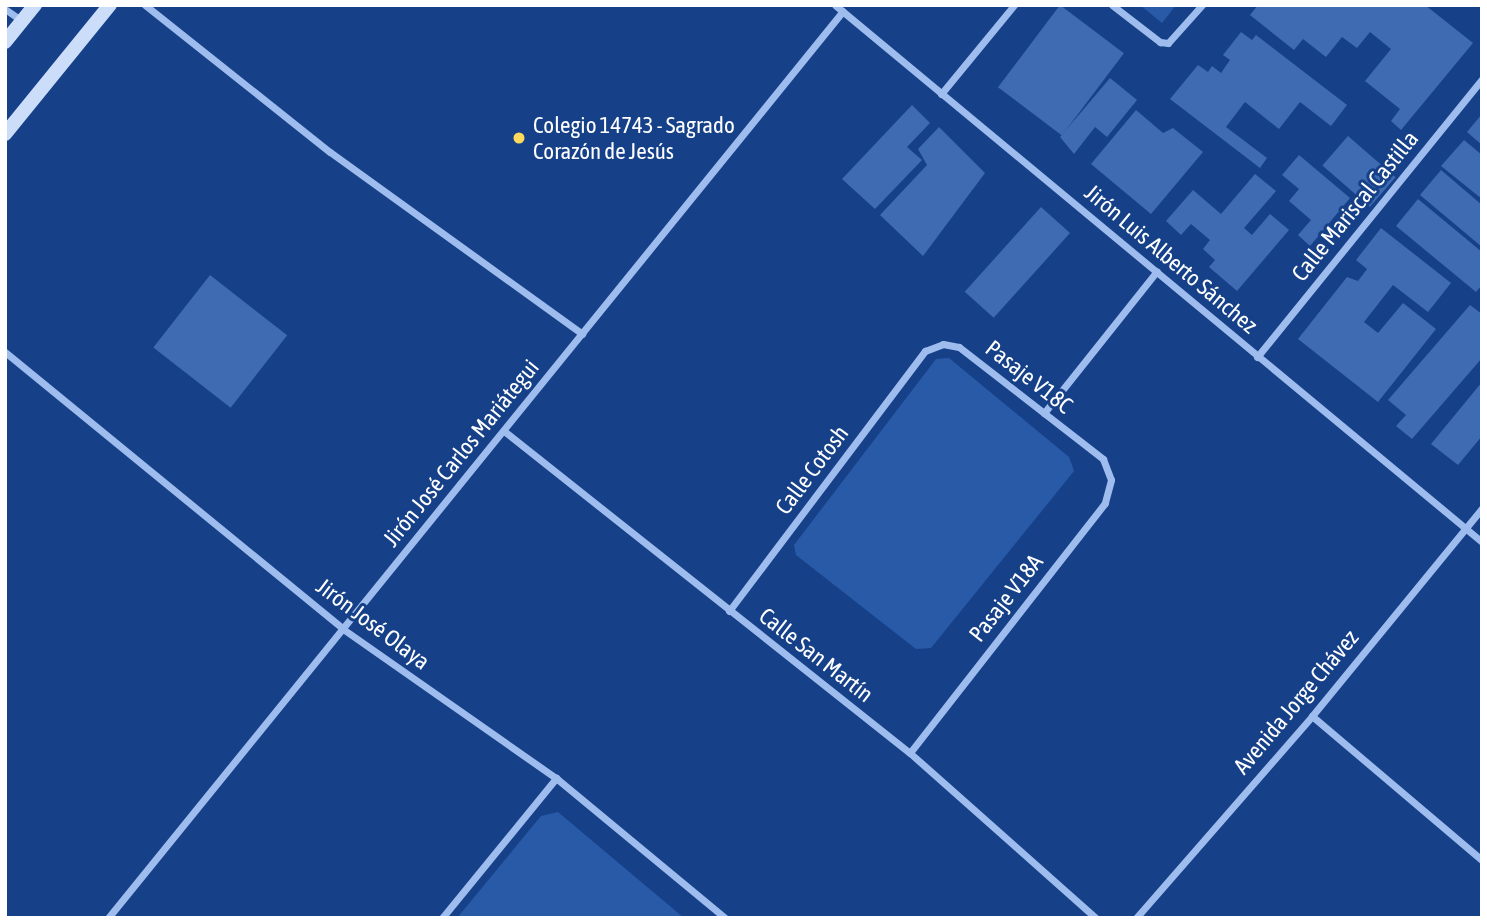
<!DOCTYPE html>
<html>
<head>
<meta charset="utf-8">
<style>
  body { margin:0 }
  #map { position:relative; width:1487px; height:923px; overflow:hidden; background:#164189; font-family:"Asap Condensed",sans-serif }
  div>[style] { position:absolute }
  [style*='--x'] { left:calc(var(--x)*1px); top:calc(var(--y)*1px); width:calc(var(--w)*1px); rotate:calc(var(--a)*1deg) }
  .green>* { inset:0; background:#295aa8 }
  .building>* { inset:0; background:#3f6bb2; transform-origin:0 0 }
  .street>* { height:7px; margin:-3.5px; padding:0 3.5px; transform-origin:3.5px; border-radius:3.5px; background:#9ebdee }
  .secondary>* { height:14px; margin:-7px; padding:0 7px; transform-origin:7px; border-radius:7px; background:#ccddfa }
  .dots>* { width:19px; height:19px; translate:-50% -50%; box-sizing:border-box; border:4px solid #164189; border-radius:50% }
  span { translate:-50% -50%; white-space:nowrap; text-align:center; line-height:1.15; -webkit-text-stroke:6px #164189; paint-order:stroke }
  .poi-label { font-size:23px; color:#fff }
  .left { translate:0 -50%; text-align:left }
  .street-label { font-size:23px; color:#fff }
  .frame { position:absolute; inset:0; border:7px solid #fff; pointer-events:none }
</style>
</head>
<body>
<div id="map">
  <div class="green">
    <div style="clip-path:polygon(1140px 5px,1176px 5px,1162px 23px)"></div>
    <div style="clip-path:polygon(949px 358px,1069px 457px,1074px 471px,931px 648px,916px 649px,796px 555px,794px 545px,936px 359px)"></div>
    <div style="clip-path:polygon(558px 812px,684px 918px,457px 918px,541px 816px)"></div>
  </div>
  <div class="building">
    <div style="left:1060px;top:5px;width:80px;height:103px;rotate:37deg"></div>
    <div style="clip-path:polygon(1258px 5px,1425px 5px,1473px 43px,1401px 130px,1391px 121px,1400px 109px,1365px 81px,1391px 49px,1370px 32px,1357px 48px,1342px 37px,1326px 57px,1303px 39px,1294px 50px,1250px 15px)"></div>
    <div style="clip-path:polygon(1241px 32px,1252px 40px,1256px 35px,1347px 105px,1331px 126px,1300px 102px,1279px 129px,1245px 102px,1226px 127px,1267px 158px,1260px 168px,1170px 99px,1198px 65px,1208px 72px,1212px 66px,1221px 73px,1230px 60px,1223px 55px)"></div>
    <div style="clip-path:polygon(1110px 78px,1137px 100px,1107px 137px,1095px 127px,1074px 154px,1060px 137px)"></div>
    <div style="clip-path:polygon(912px 105px,930px 123px,907px 147px,922px 160px,875px 209px,842px 179px)"></div>
    <div style="clip-path:polygon(1136px 110px,1163px 133px,1173px 128px,1203px 152px,1151px 214px,1091px 164px)"></div>
    <div style="clip-path:polygon(1482px 114px,1482px 145px,1467px 132px)"></div>
    <div style="clip-path:polygon(939px 127px,985px 173px,923px 256px,880px 215px,927px 165px,918px 149px)"></div>
    <div style="left:1348px;top:136px;width:63px;height:39px;rotate:41deg"></div>
    <div style="clip-path:polygon(1464px 140px,1482px 155px,1482px 199px,1441px 166px)"></div>
    <div style="clip-path:polygon(1299px 155px,1350px 198px,1310px 246px,1298px 235px,1311px 220px,1289px 201px,1299px 189px,1282px 175px)"></div>
    <div style="clip-path:polygon(1441px 170px,1482px 205px,1482px 247px,1420px 195px)"></div>
    <div style="clip-path:polygon(1255px 174px,1276px 191px,1244px 228px,1252px 235px,1270px 214px,1289px 230px,1237px 291px,1209px 267px,1215px 260px,1203px 249px,1210px 240px,1191px 224px,1181px 235px,1166px 221px,1193px 190px,1221px 214px)"></div>
    <div style="clip-path:polygon(1418px 199px,1482px 252px,1482px 285px,1476px 292px,1396px 226px)"></div>
    <div style="left:1041px;top:207px;width:39px;height:114px;rotate:42deg"></div>
    <div style="clip-path:polygon(1381px 228px,1451px 283px,1428px 312px,1393px 285px,1364px 322px,1378px 333px,1403px 303px,1436px 329px,1378px 402px,1298px 339px,1347px 277px,1358px 281px,1367px 269px,1356px 260px)"></div>
    <div style="left:210px;top:275px;width:98px;height:92px;rotate:38deg"></div>
    <div style="clip-path:polygon(1470px 305px,1482px 314px,1482px 358px,1412px 439px,1396px 426px,1406px 415px,1388px 400px)"></div>
    <div style="clip-path:polygon(1482px 382px,1482px 436px,1458px 465px,1431px 444px)"></div>
  </div>
  <div class="street">
    <div style="--x:145;--y:5;--w:236;--a:38.5"></div>
    <div style="--x:330;--y:152;--w:311;--a:35.8"></div>
    <div style="--x:835;--y:5;--w:841;--a:39.69"></div>
    <div style="--x:1112;--y:5;--w:61;--a:37.6"></div>
    <div style="--x:1160;--y:42;--w:8;--a:7"></div>
    <div style="--x:1168;--y:43;--w:51;--a:-48.2"></div>
    <div style="--x:5;--y:9;--w:21;--a:35"></div>
    <div style="--x:941;--y:94;--w:115;--a:-50.6"></div>
    <div style="--x:5;--y:352;--w:437;--a:39.3"></div>
    <div style="--x:343;--y:629;--w:260;--a:35"></div>
    <div style="--x:556;--y:778;--w:219;--a:39.6"></div>
    <div style="--x:1257;--y:357;--w:358;--a:-51"></div>
    <div style="--x:1044;--y:413;--w:181;--a:-51.5"></div>
    <div style="--x:504;--y:431;--w:518;--a:38.42"></div>
    <div style="--x:910;--y:753;--w:249;--a:41.6"></div>
    <div style="--x:729;--y:611;--w:326;--a:-53"></div>
    <div style="--x:925;--y:351;--w:19;--a:-21"></div>
    <div style="--x:943;--y:344;--w:16;--a:11"></div>
    <div style="--x:959;--y:347;--w:108;--a:37.8"></div>
    <div style="--x:1044;--y:413;--w:75;--a:37.9"></div>
    <div style="--x:1103;--y:459;--w:22;--a:69"></div>
    <div style="--x:1111;--y:480;--w:24;--a:105"></div>
    <div style="--x:1105;--y:503;--w:317;--a:128"></div>
    <div style="--x:1312;--y:716;--w:223;--a:40.3"></div>
    <div style="--x:108;--y:918;--w:1167;--a:-50.98"></div>
    <div style="--x:442;--y:918;--w:181;--a:-50.8"></div>
    <div style="--x:1136;--y:918;--w:268;--a:-48.9"></div>
    <div style="--x:1312;--y:716;--w:269;--a:-50.7"></div>
  </div>
  <div class="secondary">
    <div style="--x:5;--y:42;--w:48;--a:-51"></div>
    <div style="--x:5;--y:134;--w:166;--a:-50.9"></div>
  </div>
  <div class="dots">
    <div style="left:519px;top:138px;background:#ffda5c"></div>
  </div>
  <div class="poi-label">
    <span class="left" style="left:533px;top:138px">Colegio 14743 - Sagrado<br>Corazón de Jesús</span>
  </div>
  <div class="street-label">
    <span style="left:1355px;top:206px;rotate:-51deg">Calle Mariscal Castilla</span>
    <span style="left:1171px;top:259px;rotate:40deg">Jirón Luis Alberto Sánchez</span>
    <span style="left:1029px;top:377px;rotate:38deg">Pasaje V18C</span>
    <span style="left:461px;top:453px;rotate:-51deg">Jirón José Carlos Mariátegui</span>
    <span style="left:812px;top:470px;rotate:-53deg">Calle Cotosh</span>
    <span style="left:1006px;top:598px;rotate:-52deg">Pasaje V18A</span>
    <span style="left:373px;top:624px;rotate:37deg">Jirón José Olaya</span>
    <span style="left:816px;top:655px;rotate:38deg">Calle San Martín</span>
    <span style="left:1296px;top:702px;rotate:-50deg">Avenida Jorge Chávez</span>
  </div>
  <div class="frame"></div>
</div>
</body>
</html>
